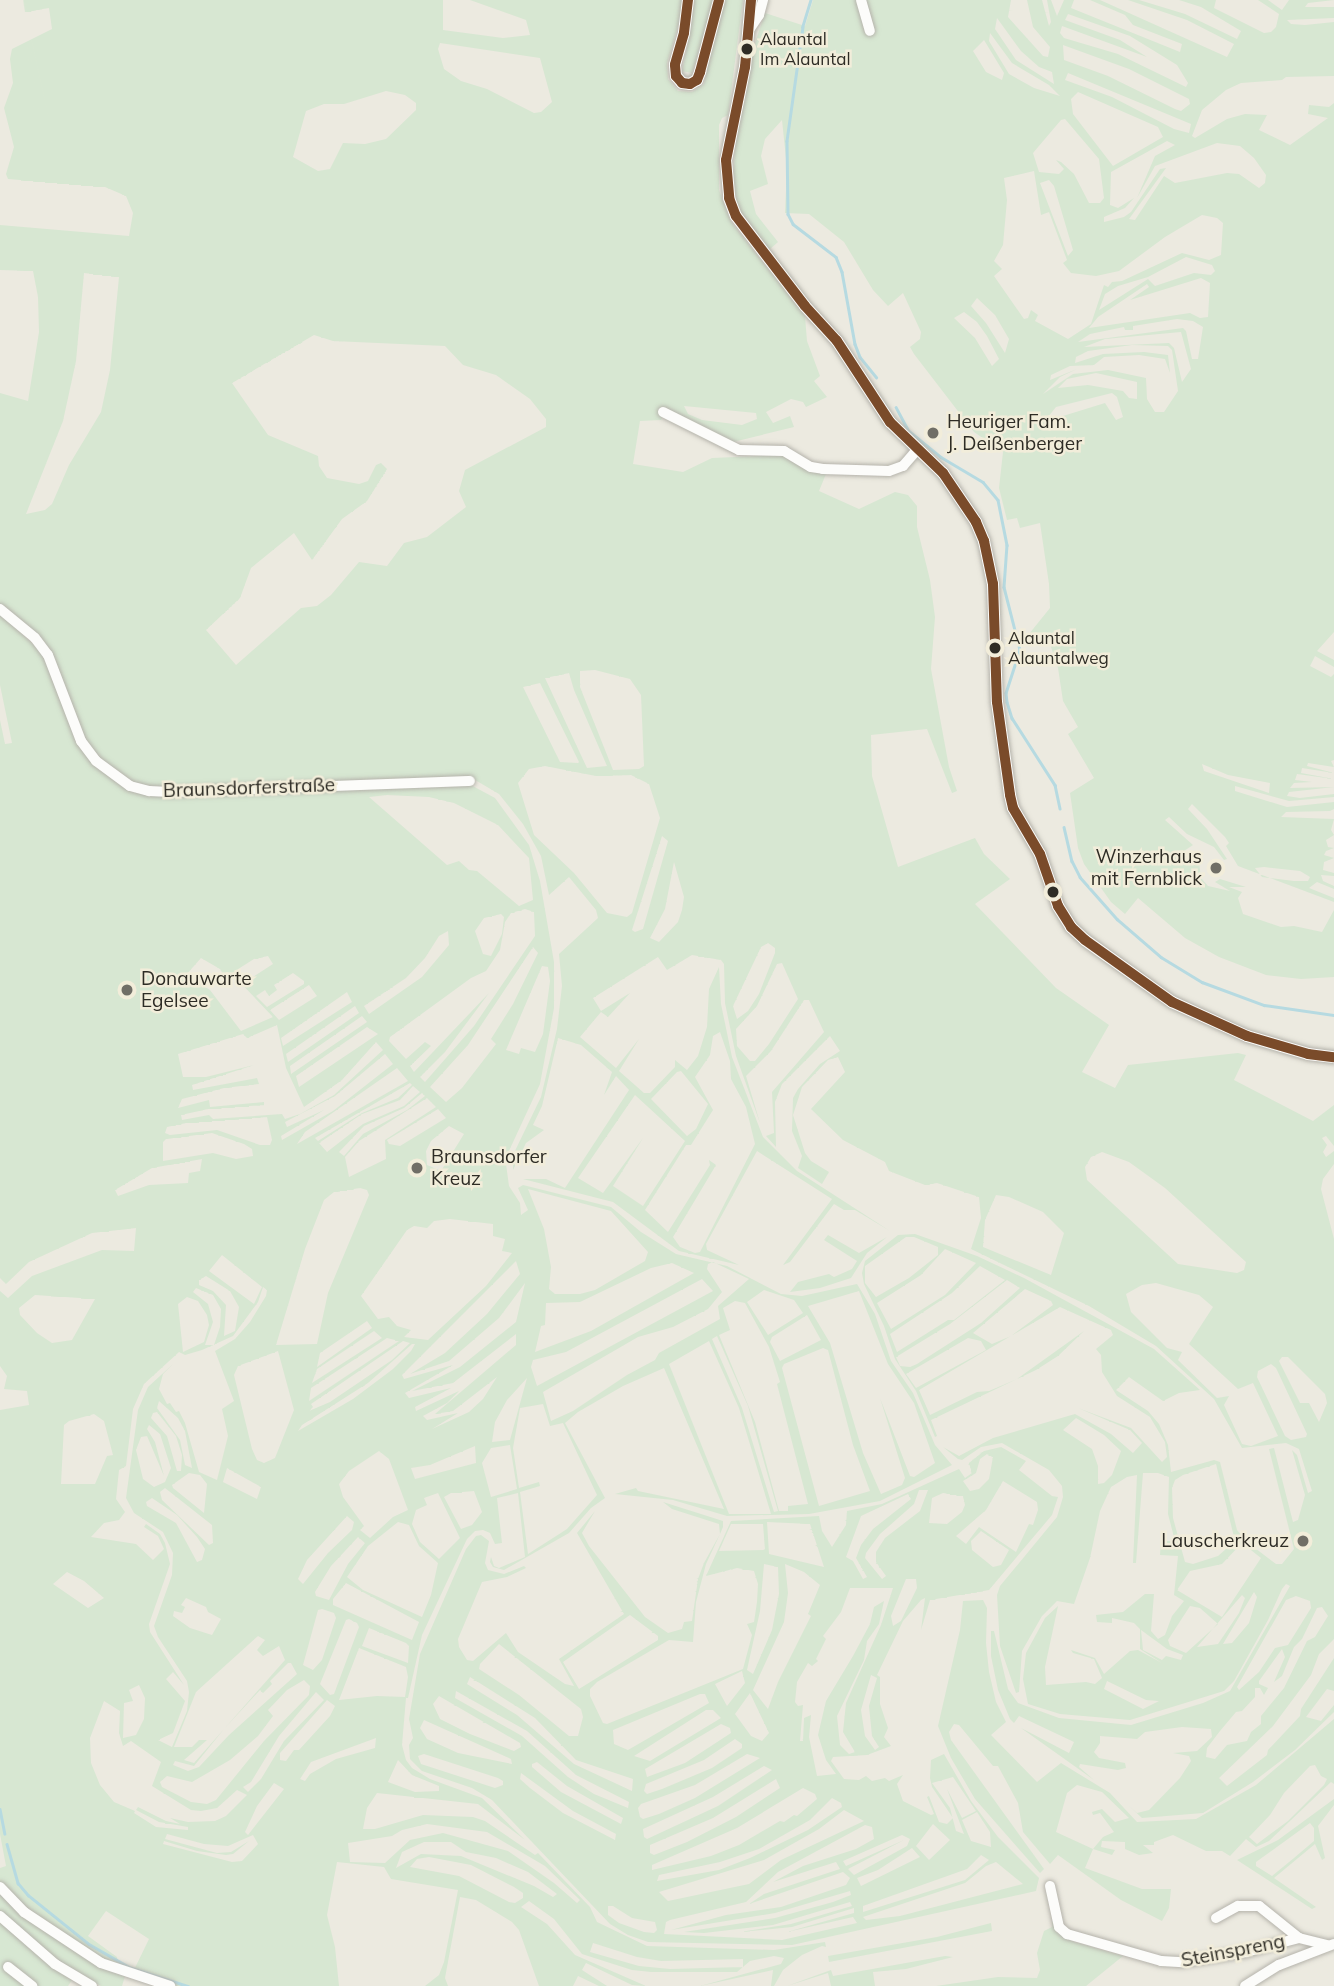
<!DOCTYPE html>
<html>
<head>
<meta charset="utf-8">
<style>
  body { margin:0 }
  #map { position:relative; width:1334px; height:1986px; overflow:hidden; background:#eceae0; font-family:Mulish,sans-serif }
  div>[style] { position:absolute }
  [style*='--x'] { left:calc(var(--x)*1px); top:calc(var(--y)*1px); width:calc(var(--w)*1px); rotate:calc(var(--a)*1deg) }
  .green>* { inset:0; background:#d7e7d2 }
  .stream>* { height:2.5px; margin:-1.25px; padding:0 1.25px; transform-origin:1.25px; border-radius:1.25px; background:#b6dae1 }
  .roads { filter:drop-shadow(0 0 2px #b5b3ab) drop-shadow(0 0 2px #b5b3ab) }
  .minor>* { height:10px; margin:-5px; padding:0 5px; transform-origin:5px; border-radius:5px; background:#fcfcfa }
  .tertiary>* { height:12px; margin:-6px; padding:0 6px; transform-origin:6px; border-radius:6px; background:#fcfcfa }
  .bus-1>* { height:10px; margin:-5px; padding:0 5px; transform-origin:5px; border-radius:5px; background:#7a4b2a }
  .dots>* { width:19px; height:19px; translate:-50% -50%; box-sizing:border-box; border:4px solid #f2edda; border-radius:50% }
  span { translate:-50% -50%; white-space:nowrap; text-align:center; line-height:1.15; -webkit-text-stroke:5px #f2edda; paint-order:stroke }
  .bus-label { font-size:17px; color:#2e2c25 }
  .left { translate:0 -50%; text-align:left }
  .poi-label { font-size:19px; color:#2e2c25 }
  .right { translate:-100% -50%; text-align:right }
  .street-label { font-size:19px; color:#2e2c25 }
</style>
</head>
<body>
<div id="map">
  <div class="green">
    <div style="clip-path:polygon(evenodd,23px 0,443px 0,443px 30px,503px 38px,530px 35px,526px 20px,470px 0,714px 0,692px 73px,682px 71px,690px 34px,681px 16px,667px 63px,668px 79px,678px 91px,692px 92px,704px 84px,713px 37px,725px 0,743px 0,728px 115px,722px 118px,719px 125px,719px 190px,731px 222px,805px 316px,807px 341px,820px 376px,814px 381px,827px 397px,806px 407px,803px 402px,791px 399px,766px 412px,773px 423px,790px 416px,794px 427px,733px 442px,667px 410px,661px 420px,640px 421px,633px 464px,683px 472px,712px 458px,783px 455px,826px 474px,819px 491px,859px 509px,895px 492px,908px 495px,917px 506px,917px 527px,930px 580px,935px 617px,931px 669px,949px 767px,957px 791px,952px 793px,927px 729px,871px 735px,872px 776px,898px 867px,975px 838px,984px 854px,1010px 879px,975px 904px,1056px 988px,1109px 1025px,1082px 1072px,1115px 1088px,1128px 1065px,1238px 1053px,1246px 1055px,1234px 1080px,1313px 1121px,1334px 1105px,1334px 1146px,1326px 1136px,1322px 1138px,1327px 1145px,1323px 1152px,1326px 1157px,1334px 1151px,1334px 1164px,1323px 1179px,1321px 1189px,1334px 1239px,1334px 1639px,1319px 1654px,1311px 1675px,1273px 1726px,1219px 1778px,1227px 1786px,1267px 1755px,1268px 1750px,1300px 1716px,1301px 1709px,1334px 1658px,1334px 1691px,1327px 1689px,1306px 1717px,1321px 1721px,1334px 1705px,1334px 1712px,1295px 1750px,1253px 1782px,1203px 1813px,1142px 1818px,1128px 1805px,1137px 1813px,1149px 1810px,1180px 1778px,1191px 1761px,1189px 1756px,1173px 1753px,1197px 1751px,1212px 1737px,1211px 1729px,1182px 1727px,1145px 1732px,1137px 1739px,1100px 1736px,1100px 1743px,1094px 1752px,1099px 1758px,1125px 1763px,1126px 1768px,1118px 1770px,1080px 1764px,1079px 1767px,1094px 1780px,1021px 1728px,1069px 1753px,1074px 1742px,1019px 1716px,1014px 1723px,1010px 1719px,998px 1690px,991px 1656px,991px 1631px,994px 1631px,1008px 1689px,1018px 1703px,1059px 1718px,1131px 1725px,1203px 1703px,1230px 1691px,1290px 1586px,1286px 1584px,1282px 1589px,1268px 1620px,1234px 1681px,1224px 1691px,1130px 1720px,1060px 1714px,1028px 1704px,1023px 1679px,1026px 1653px,1045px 1618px,1058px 1606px,1045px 1667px,1046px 1685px,1086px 1682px,1095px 1684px,1102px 1678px,1094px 1659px,1073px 1653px,1071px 1650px,1095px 1658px,1104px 1674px,1130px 1651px,1138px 1650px,1162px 1663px,1140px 1649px,1140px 1629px,1134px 1623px,1112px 1618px,1112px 1623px,1097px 1622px,1096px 1615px,1123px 1612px,1145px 1594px,1154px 1594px,1151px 1631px,1158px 1639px,1165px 1635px,1172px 1616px,1184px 1601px,1174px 1595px,1178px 1556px,1160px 1555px,1161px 1541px,1175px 1541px,1168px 1514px,1169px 1477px,1158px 1473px,1143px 1473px,1136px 1563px,1133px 1563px,1137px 1475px,1127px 1477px,1111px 1487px,1100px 1511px,1090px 1558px,1074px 1604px,1057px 1601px,1042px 1616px,1022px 1651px,1019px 1692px,1016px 1693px,1000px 1646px,997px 1595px,1000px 1586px,1057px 1517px,1063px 1497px,1062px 1486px,1049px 1470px,1002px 1443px,981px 1447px,962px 1460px,958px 1459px,943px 1447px,959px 1456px,993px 1438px,1075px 1414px,1111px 1434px,1133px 1453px,1142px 1443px,1130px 1430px,1078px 1408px,1131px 1428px,1162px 1462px,1167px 1457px,1165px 1442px,1150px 1417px,1117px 1396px,1102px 1372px,1101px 1355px,1096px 1349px,1113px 1335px,1111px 1330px,1060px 1307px,919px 1390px,930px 1415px,977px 1392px,989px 1391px,1017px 1379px,1084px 1331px,1058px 1356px,1036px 1370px,931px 1420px,937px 1436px,935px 1437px,916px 1391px,895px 1359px,884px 1326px,864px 1284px,862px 1273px,865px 1261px,898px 1235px,915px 1234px,977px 1256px,1024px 1278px,1154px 1349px,1200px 1390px,1179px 1393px,1163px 1401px,1129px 1377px,1116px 1390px,1148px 1411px,1159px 1424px,1168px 1445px,1171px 1472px,1214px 1460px,1220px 1462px,1237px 1530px,1247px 1542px,1276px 1564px,1282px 1564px,1294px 1549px,1269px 1449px,1274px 1448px,1293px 1522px,1298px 1520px,1305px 1495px,1292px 1450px,1297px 1455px,1308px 1493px,1312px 1491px,1299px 1449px,1286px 1443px,1242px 1448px,1214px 1399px,1156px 1346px,1089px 1306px,971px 1249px,981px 1218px,979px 1197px,937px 1183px,925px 1185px,889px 1171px,885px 1162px,843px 1140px,811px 1109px,845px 1072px,838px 1057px,828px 1060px,802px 1087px,793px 1115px,805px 1153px,811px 1161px,829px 1172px,822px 1184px,798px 1168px,802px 1156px,792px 1131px,793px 1098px,798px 1089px,820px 1064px,840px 1051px,830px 1036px,782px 1084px,775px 1102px,776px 1147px,766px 1136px,774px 1133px,772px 1092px,824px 1032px,809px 1000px,804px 1000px,771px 1051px,746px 1076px,760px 1123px,736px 1056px,725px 1003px,724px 964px,721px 960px,692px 955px,667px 970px,658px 957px,593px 998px,601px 1011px,630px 993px,608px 1017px,601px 1012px,580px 1037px,616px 1068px,639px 1039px,619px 1071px,644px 1093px,650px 1093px,675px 1067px,675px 1060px,687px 1070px,698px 1056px,707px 1027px,709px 989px,719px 967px,721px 1004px,732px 1057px,763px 1137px,797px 1171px,890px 1231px,855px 1210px,844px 1210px,834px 1204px,790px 1262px,783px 1265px,832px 1199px,757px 1151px,706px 1244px,707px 1250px,739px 1265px,679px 1251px,613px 1202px,523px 1179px,546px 1179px,565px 1188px,629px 1090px,616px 1076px,604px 1095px,612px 1072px,581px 1045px,558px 1038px,542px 1106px,533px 1125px,544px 1130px,526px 1143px,513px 1170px,513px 1155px,541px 1097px,557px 1029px,562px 986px,559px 954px,598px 918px,596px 910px,569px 877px,549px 895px,541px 856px,523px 824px,499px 794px,470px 777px,469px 784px,495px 798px,529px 845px,540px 881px,554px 962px,554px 1008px,540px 1084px,508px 1153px,506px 1164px,509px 1186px,520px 1203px,521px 1215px,528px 1210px,518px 1188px,523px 1185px,611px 1207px,641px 1232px,676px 1254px,727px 1266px,781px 1294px,802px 1296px,857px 1284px,875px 1314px,891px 1361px,913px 1393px,935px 1445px,952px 1465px,880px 1501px,809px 1514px,727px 1516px,673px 1500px,615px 1494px,636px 1488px,638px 1491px,724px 1509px,664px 1368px,623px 1386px,578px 1412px,565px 1423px,605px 1498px,591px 1508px,569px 1533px,504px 1570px,493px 1567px,490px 1562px,491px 1557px,494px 1566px,499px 1568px,525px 1557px,518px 1493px,497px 1498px,502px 1543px,495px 1544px,490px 1533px,483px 1530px,475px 1531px,467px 1539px,422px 1635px,408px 1698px,406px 1698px,402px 1745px,406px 1760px,412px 1768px,430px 1779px,482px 1798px,525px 1840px,478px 1804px,377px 1793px,367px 1808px,363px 1829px,375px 1829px,423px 1815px,473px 1817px,485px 1821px,535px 1855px,538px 1853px,590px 1907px,597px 1922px,647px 1946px,774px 1950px,825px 1942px,826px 1947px,822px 1946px,802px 1955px,783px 1970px,774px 1986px,771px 1986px,773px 1970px,700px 1986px,781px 1964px,784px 1958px,774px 1956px,750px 1961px,737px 1972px,651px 1972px,632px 1970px,582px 1954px,554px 1919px,529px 1901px,521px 1907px,547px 1924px,575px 1955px,646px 1986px,632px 1985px,586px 1963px,582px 1970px,607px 1986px,599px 1986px,578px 1976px,573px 1986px,539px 1986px,519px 1930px,512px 1922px,476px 1900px,460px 1897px,445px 1978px,448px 1986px,425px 1986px,439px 1975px,444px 1962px,458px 1890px,391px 1879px,384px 1867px,337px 1862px,327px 1915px,335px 1947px,339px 1986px,177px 1986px,158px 1976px,133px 1972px,149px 1939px,106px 1911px,88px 1936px,117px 1957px,119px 1973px,125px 1976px,122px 1986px,101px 1986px,77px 1973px,68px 1986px,0 1986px,0 1868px,6px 1866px,0 1834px,0 1410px,29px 1405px,27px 1391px,4px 1389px,7px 1376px,0 1366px,0 1291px,8px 1298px,32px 1276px,102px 1250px,134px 1251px,136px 1228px,92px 1233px,29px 1262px,6px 1284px,0 1278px,0 720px,5px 744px,12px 743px,0 685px,0 613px,57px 667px,0 605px,0 393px,28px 401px,39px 332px,38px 297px,33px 271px,0 270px,0 225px,129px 236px,133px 213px,126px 196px,105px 187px,8px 179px,6px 174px,14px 147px,4px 108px,13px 83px,10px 59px,12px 49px,52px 29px,49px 8px,25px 12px,23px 0,440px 43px,540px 58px,552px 102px,541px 112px,534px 113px,487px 89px,461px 81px,444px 69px,438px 49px,440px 43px,23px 0,386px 91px,405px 95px,416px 103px,416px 110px,386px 139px,365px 144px,343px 143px,330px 169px,318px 171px,293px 157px,306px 111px,324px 104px,344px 104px,386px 91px,23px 0,84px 273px,119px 277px,110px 370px,101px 412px,69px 465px,52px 504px,45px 510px,26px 514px,63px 421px,76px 361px,84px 273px,23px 0,314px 335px,333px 341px,445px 346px,463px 365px,496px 375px,530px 399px,546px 419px,546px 427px,465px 470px,459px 491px,466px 507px,427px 537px,404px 543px,387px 566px,359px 562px,331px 595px,317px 606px,301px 608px,236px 665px,206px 630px,240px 598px,251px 568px,294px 533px,312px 560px,342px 519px,367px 501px,387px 469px,381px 463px,376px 465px,368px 481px,359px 484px,327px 478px,319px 466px,318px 456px,268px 435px,232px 383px,314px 335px,23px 0,684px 406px,756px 413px,757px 419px,742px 425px,702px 420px,688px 414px,684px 406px,23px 0,595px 670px,630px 679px,641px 695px,644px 766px,639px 769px,613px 770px,580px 687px,580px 671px,595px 670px,23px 0,569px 673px,574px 690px,607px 766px,587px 768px,545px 678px,569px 673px,23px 0,540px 683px,579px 762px,578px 763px,560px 762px,523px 687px,540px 683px,23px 0,545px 766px,596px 776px,631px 775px,649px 784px,660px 818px,632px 913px,627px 917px,607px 913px,574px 873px,534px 835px,518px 783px,529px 769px,545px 766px,23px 0,387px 795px,429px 797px,454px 803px,498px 825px,529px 858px,533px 900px,519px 906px,477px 871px,469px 870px,459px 861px,447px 865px,369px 797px,387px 795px,23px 0,662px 836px,668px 841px,643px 929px,635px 932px,632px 930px,662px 836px,23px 0,674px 862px,684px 897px,682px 910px,678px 922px,659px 942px,650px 938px,665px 909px,674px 862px,23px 0,525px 909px,534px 912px,535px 936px,474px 1026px,425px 1082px,420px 1077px,445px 1052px,489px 993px,414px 1072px,410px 1066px,431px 1046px,425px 1042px,406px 1059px,389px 1041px,390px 1037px,471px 978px,486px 971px,500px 950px,505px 922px,511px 913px,525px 909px,23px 0,501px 914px,504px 917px,502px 934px,491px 956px,483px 954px,475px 931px,484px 918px,501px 914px,23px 0,448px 931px,449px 945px,422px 977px,369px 1014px,364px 1006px,406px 978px,425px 958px,439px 936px,448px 931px,23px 0,768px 943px,775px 948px,775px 953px,759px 994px,748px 1011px,737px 1019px,733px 1006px,761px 947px,768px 943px,23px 0,533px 947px,538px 953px,513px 1004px,491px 1039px,496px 1044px,462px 1088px,446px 1102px,430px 1087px,468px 1045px,533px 947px,23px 0,268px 956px,273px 964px,245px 982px,237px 975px,235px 971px,254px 959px,268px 956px,23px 0,201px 958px,220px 969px,225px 977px,236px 978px,273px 1017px,241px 1031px,210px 990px,186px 975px,201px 958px,23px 0,782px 963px,798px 999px,769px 1044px,755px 1061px,750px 1061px,737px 1046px,736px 1029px,757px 1006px,777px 964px,782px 963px,23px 0,542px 966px,548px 967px,550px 981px,543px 1034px,535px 1052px,521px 1048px,519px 1054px,506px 1050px,542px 966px,23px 0,293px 973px,304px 981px,304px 984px,267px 1007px,256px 996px,265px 990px,269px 996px,277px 990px,274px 985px,293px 973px,23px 0,309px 985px,317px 996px,279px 1020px,270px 1010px,309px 985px,23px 0,347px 992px,352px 1002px,283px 1046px,281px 1038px,347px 992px,23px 0,355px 1006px,359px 1013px,288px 1062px,286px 1054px,355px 1006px,23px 0,362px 1016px,367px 1022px,291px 1074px,290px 1066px,362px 1016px,23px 0,277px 1025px,286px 1068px,304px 1107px,342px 1080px,376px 1042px,383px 1050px,334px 1095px,300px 1114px,285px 1119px,282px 1114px,213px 1119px,209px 1115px,182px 1120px,181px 1115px,208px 1109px,264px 1105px,264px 1102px,210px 1107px,209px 1100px,178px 1108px,182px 1099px,224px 1088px,259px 1084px,257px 1078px,193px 1090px,192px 1085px,254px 1065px,206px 1077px,183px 1077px,178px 1054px,243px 1034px,247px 1038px,277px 1025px,23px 0,367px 1027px,378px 1034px,299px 1087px,296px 1076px,367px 1027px,23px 0,720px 1032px,730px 1061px,731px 1079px,746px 1107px,755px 1144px,700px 1252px,695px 1253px,680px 1247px,673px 1237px,716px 1165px,709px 1160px,710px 1165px,668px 1232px,645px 1210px,686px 1145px,691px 1145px,713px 1110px,695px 1077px,710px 1055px,713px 1036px,720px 1032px,23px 0,385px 1054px,393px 1064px,333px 1111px,282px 1140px,281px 1136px,324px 1110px,287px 1127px,285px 1122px,335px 1096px,385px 1054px,23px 0,397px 1068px,408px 1081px,297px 1144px,305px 1132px,397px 1068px,23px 0,681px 1071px,708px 1104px,696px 1129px,687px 1136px,651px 1099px,677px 1072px,681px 1071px,23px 0,410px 1083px,412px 1085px,398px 1098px,362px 1113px,318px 1141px,315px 1138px,410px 1083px,23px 0,413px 1086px,420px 1092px,404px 1106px,363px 1124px,327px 1152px,319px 1143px,362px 1114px,400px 1100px,413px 1086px,23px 0,422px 1093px,425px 1096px,407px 1110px,363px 1134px,344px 1156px,339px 1152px,364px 1126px,404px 1108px,422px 1093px,23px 0,635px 1095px,685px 1141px,643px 1206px,613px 1186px,643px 1138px,603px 1193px,578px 1178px,635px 1095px,23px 0,427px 1098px,436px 1107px,385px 1140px,386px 1159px,349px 1177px,345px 1157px,359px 1141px,427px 1098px,23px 0,438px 1109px,446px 1118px,400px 1146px,389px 1144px,387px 1140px,438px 1109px,23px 0,267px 1117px,272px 1140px,270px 1145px,260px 1145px,217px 1130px,170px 1135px,165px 1133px,167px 1127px,186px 1123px,267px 1117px,23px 0,449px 1126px,464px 1134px,441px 1171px,427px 1165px,426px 1151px,431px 1141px,449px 1126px,23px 0,212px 1133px,244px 1144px,252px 1149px,253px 1156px,236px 1159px,213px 1153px,163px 1161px,163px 1142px,166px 1139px,212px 1133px,23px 0,1102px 1152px,1129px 1162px,1165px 1188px,1246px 1262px,1244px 1270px,1237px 1273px,1178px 1264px,1087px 1180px,1085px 1167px,1091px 1157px,1102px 1152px,23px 0,202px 1159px,200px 1171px,189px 1173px,188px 1183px,149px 1185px,118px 1196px,115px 1190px,152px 1168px,202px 1159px,23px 0,360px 1188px,367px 1190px,369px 1195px,328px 1293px,317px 1344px,276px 1345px,305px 1249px,324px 1200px,334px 1192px,360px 1188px,23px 0,528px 1189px,611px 1211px,648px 1252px,645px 1261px,595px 1290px,580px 1294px,555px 1294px,549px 1289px,551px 1267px,544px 1229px,528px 1189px,23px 0,996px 1195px,1009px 1197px,1043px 1212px,1064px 1233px,1051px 1275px,983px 1247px,985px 1220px,996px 1195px,23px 0,450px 1219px,493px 1224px,493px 1236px,505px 1239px,502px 1251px,512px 1253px,486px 1286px,428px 1340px,404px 1337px,411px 1330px,397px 1326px,389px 1317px,378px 1319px,361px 1296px,407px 1230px,414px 1226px,427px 1228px,434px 1221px,450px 1219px,23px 0,906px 1237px,914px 1237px,938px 1247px,938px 1255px,909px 1278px,876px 1297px,865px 1283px,865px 1266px,906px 1237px,23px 0,945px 1249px,976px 1263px,945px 1295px,891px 1329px,877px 1303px,921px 1275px,945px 1249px,23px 0,222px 1255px,262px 1287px,254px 1304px,209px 1271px,222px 1255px,23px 0,516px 1261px,520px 1274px,487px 1314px,445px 1353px,410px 1374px,449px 1361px,499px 1318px,525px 1283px,516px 1322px,460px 1367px,412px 1391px,453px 1383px,516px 1334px,516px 1345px,435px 1414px,453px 1411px,497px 1377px,483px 1399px,469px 1412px,432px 1429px,458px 1413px,427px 1420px,423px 1416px,447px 1403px,459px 1391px,416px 1411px,415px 1407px,451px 1388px,409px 1398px,405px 1393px,453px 1365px,404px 1379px,402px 1375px,516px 1261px,23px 0,713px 1262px,749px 1279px,718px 1306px,720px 1319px,659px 1353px,655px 1360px,627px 1375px,573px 1411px,551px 1421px,543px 1392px,638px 1337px,673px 1327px,708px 1309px,722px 1292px,707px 1269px,708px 1264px,713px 1262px,23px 0,672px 1263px,694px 1273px,591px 1331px,535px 1352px,541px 1326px,545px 1325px,546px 1303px,580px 1302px,651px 1268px,672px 1263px,23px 0,980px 1266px,1005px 1280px,954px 1320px,948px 1320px,897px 1352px,890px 1334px,952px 1293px,980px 1266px,23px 0,206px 1276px,230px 1291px,239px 1307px,235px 1331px,224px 1336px,226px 1305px,213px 1291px,199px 1285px,199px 1280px,206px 1276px,23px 0,702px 1279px,713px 1291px,537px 1386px,531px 1367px,533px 1360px,566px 1352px,702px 1279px,23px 0,1007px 1280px,1020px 1288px,981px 1323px,917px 1364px,910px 1367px,900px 1366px,896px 1357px,950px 1324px,1007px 1280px,23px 0,1156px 1283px,1199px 1295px,1213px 1307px,1189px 1344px,1238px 1389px,1253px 1383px,1278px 1436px,1251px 1446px,1242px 1444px,1224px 1405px,1229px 1396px,1217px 1398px,1178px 1360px,1182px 1352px,1167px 1348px,1131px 1312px,1126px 1294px,1142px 1285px,1156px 1283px,23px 0,263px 1287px,267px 1290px,266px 1296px,250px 1322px,235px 1339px,215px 1351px,234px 1401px,222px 1409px,228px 1436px,217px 1480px,199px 1472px,185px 1423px,179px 1411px,176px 1412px,170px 1403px,167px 1404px,159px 1389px,163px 1374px,173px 1364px,148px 1387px,138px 1410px,126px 1498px,134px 1513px,163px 1532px,173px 1553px,172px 1575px,154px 1626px,158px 1637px,187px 1681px,189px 1692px,187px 1711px,172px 1747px,158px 1740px,173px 1733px,185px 1701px,166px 1679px,173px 1672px,184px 1685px,150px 1632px,149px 1624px,170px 1564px,165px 1543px,160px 1534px,146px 1524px,144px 1527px,158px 1536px,164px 1549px,153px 1560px,136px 1544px,91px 1537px,104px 1523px,119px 1520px,125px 1512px,116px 1499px,119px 1470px,126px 1466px,133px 1409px,144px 1384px,179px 1352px,185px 1355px,202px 1350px,233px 1336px,258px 1302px,263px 1287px,23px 0,196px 1288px,213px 1295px,221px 1309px,220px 1327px,214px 1345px,205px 1345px,213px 1322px,208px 1304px,193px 1292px,196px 1288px,23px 0,1025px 1289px,1051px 1301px,1053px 1305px,1011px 1336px,992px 1344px,973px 1333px,1025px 1289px,23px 0,764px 1290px,794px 1300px,803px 1313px,768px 1335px,747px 1302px,764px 1290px,23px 0,859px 1291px,888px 1364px,914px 1403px,935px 1463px,914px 1477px,910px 1476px,880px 1398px,905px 1478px,902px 1485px,881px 1494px,863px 1453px,830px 1343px,808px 1306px,859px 1291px,23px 0,35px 1295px,95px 1299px,72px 1340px,52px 1343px,37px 1333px,20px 1315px,19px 1308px,35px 1295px,23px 0,187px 1297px,198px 1301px,207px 1315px,209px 1325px,204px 1342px,183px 1352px,178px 1304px,187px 1297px,23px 0,735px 1301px,745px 1303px,769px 1347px,780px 1382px,777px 1384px,808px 1504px,788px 1506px,788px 1511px,779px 1511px,755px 1422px,719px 1335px,730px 1330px,723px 1308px,735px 1301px,23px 0,807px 1315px,821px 1340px,780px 1361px,770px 1342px,772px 1337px,807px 1315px,23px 0,367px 1321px,372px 1328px,317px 1367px,320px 1353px,367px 1321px,23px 0,374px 1331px,382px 1338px,312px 1383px,317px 1369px,374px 1331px,23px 0,717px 1336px,748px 1406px,778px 1511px,774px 1512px,742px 1408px,712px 1339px,717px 1336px,23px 0,387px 1338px,399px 1341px,309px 1401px,311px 1388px,387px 1338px,23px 0,968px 1338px,981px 1341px,986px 1350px,916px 1388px,906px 1374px,968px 1338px,23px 0,403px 1341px,410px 1343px,392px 1360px,330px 1402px,309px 1411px,313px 1407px,311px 1404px,403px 1341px,23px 0,709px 1341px,739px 1408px,771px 1514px,729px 1514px,669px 1364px,709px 1341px,23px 0,412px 1344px,415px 1344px,411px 1351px,393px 1369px,353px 1399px,298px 1431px,302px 1425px,368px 1383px,412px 1344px,23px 0,823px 1348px,828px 1350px,853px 1445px,870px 1491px,819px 1506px,782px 1368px,784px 1364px,823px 1348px,23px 0,278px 1351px,294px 1410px,275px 1458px,264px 1463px,257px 1460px,252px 1449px,234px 1375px,238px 1366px,278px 1351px,23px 0,1282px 1357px,1288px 1357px,1325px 1394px,1327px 1403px,1319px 1422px,1309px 1403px,1300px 1403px,1279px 1361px,1282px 1357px,23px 0,1271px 1364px,1276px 1368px,1307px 1434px,1306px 1437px,1291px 1440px,1285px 1436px,1257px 1377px,1258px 1371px,1271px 1364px,23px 0,527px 1378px,510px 1440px,492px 1442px,495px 1422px,507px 1400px,527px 1378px,23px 0,159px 1401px,178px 1418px,185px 1431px,192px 1468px,185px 1465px,180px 1440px,157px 1408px,159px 1401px,23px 0,543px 1404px,550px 1426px,563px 1423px,597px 1495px,567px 1529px,528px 1554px,520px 1492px,540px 1486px,539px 1482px,519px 1488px,513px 1448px,520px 1408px,543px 1404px,23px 0,157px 1412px,176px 1436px,182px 1455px,181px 1471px,177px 1471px,167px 1436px,151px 1418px,153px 1413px,157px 1412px,23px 0,94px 1414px,104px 1421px,113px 1455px,107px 1456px,95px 1484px,61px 1484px,64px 1425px,69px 1421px,94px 1414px,23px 0,1076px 1418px,1104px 1435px,1121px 1451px,1112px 1475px,1104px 1483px,1098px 1484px,1098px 1466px,1092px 1449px,1063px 1430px,1076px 1418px,23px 0,149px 1425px,160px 1434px,171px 1468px,165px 1482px,154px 1487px,143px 1479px,136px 1450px,141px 1437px,147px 1436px,164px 1476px,155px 1442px,147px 1429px,149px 1425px,23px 0,510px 1445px,517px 1489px,491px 1497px,482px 1463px,491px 1448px,510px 1445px,23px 0,475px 1446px,476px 1463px,415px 1479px,411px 1468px,430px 1465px,475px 1446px,23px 0,379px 1451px,389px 1459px,408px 1510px,393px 1517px,370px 1538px,360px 1530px,364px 1526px,343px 1497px,339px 1484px,349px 1471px,379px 1451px,23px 0,1216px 1464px,1235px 1541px,1218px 1556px,1193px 1564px,1185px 1562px,1173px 1518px,1172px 1488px,1175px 1480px,1183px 1475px,1216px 1464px,23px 0,227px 1468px,261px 1487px,257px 1499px,223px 1482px,227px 1468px,23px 0,189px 1473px,200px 1475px,207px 1484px,204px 1513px,173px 1488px,172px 1485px,189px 1473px,23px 0,165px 1488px,212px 1525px,213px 1543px,209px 1545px,162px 1500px,160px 1492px,165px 1488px,23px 0,474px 1491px,482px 1512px,472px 1525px,461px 1529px,444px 1497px,451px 1493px,474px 1491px,23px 0,438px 1493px,460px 1538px,439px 1559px,420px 1542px,412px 1524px,416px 1510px,427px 1505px,424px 1498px,438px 1493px,23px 0,152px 1498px,177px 1515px,197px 1537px,205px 1549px,202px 1560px,197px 1562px,176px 1523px,147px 1506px,146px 1502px,152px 1498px,23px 0,347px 1516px,354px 1522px,352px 1530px,328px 1553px,303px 1584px,298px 1579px,307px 1560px,347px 1516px,23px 0,398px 1522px,409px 1525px,419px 1546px,438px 1563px,431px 1595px,422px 1617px,363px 1590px,347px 1577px,368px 1546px,398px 1522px,23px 0,358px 1537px,365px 1543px,348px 1564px,329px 1600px,316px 1596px,315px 1592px,331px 1566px,358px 1537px,23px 0,1242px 1543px,1261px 1558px,1222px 1617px,1177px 1590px,1190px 1571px,1222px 1564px,1242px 1543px,23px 0,67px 1572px,84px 1581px,104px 1598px,88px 1608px,53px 1584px,67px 1572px,23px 0,346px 1583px,419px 1622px,412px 1640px,333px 1605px,333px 1599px,346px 1583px,23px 0,1254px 1592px,1257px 1597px,1249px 1623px,1232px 1643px,1223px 1644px,1254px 1592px,23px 0,1242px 1595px,1245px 1598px,1239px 1613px,1218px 1644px,1197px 1647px,1242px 1595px,23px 0,1296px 1596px,1310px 1601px,1311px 1608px,1288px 1645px,1275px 1648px,1259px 1672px,1239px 1690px,1237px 1687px,1286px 1600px,1296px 1596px,23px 0,186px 1598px,206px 1607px,208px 1612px,221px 1619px,212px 1635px,190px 1628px,173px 1616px,174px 1611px,182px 1613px,185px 1607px,181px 1605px,186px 1598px,23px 0,1190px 1606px,1200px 1608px,1218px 1624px,1186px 1653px,1170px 1646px,1168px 1640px,1190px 1606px,23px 0,1322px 1607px,1328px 1616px,1315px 1637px,1307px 1641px,1284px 1688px,1261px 1716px,1261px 1724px,1251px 1732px,1247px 1741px,1227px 1745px,1215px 1759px,1206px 1757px,1207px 1748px,1220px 1731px,1236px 1712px,1242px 1711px,1255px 1697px,1255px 1688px,1260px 1688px,1264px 1695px,1268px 1688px,1259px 1684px,1259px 1681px,1282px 1649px,1285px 1657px,1274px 1682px,1282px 1676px,1294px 1647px,1302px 1639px,1317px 1608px,1322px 1607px,23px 0,322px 1609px,334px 1613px,336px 1618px,322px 1660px,313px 1670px,303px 1665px,318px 1610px,322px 1609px,23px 0,349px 1619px,357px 1623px,359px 1627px,334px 1694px,330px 1695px,320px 1684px,346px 1620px,349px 1619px,23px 0,369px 1628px,406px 1643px,409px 1646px,408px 1663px,362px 1646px,369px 1628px,23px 0,1141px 1630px,1167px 1649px,1183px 1655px,1181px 1660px,1166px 1656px,1162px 1660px,1143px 1650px,1141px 1630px,23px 0,258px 1636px,265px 1640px,257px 1650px,263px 1656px,279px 1646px,285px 1660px,194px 1763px,184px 1760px,207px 1740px,199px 1740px,192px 1747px,174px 1747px,196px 1692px,258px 1636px,23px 0,359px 1648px,406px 1667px,408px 1677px,405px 1697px,377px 1696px,339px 1700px,359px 1648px,23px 0,288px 1663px,291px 1663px,297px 1674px,229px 1735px,199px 1767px,188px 1771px,173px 1765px,175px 1761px,194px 1766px,224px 1729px,260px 1690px,263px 1693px,272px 1684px,270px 1681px,288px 1663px,23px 0,304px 1680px,310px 1686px,309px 1695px,264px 1741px,216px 1800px,207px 1804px,191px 1802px,162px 1787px,160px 1782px,167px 1776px,192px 1782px,230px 1760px,258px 1736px,273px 1716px,268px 1710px,287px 1690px,304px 1680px,23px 0,1107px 1681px,1146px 1700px,1159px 1701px,1143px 1709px,1104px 1689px,1107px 1681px,23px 0,139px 1685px,145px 1698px,144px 1719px,136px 1735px,123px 1738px,124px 1703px,133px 1701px,129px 1690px,139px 1685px,23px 0,316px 1692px,324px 1700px,284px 1741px,261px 1779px,248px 1792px,243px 1787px,251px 1782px,279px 1736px,316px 1692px,23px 0,327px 1700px,335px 1706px,330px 1716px,299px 1750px,294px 1750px,286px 1761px,280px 1760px,280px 1753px,327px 1700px,23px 0,104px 1701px,120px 1711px,119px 1733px,123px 1746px,131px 1741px,161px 1762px,152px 1786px,191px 1810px,201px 1811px,217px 1808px,237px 1790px,247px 1795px,226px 1816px,215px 1821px,188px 1822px,170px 1818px,180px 1824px,166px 1821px,138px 1807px,136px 1810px,159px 1822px,188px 1827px,188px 1830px,156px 1827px,134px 1813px,135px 1811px,114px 1802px,100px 1785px,91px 1763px,90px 1738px,104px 1701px,23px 0,376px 1738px,375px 1748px,336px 1759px,310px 1774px,305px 1781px,300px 1779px,311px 1762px,376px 1738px,23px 0,398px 1760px,412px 1775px,439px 1786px,439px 1791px,415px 1792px,388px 1782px,398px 1760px,23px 0,274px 1783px,284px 1789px,248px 1835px,245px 1832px,257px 1806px,274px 1783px,23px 0,427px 1824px,487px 1832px,545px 1866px,580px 1900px,577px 1903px,554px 1883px,508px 1851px,443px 1833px,410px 1840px,385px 1863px,350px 1862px,348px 1843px,392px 1836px,402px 1830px,427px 1824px,23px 0,167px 1834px,204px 1844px,228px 1846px,253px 1835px,258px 1844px,242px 1861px,232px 1862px,163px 1844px,164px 1841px,197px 1851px,226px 1855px,233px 1854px,249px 1841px,231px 1852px,217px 1853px,165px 1839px,167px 1834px,23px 0,424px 1842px,451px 1842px,466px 1852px,496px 1858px,528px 1872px,557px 1894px,553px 1897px,534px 1886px,461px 1856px,421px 1854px,396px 1868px,402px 1852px,424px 1842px,23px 0,429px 1857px,471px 1865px,514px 1887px,523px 1893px,523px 1898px,515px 1903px,509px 1902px,459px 1876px,410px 1867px,417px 1859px,429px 1857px,23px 0,593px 1943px,637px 1957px,661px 1961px,743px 1959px,743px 1967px,670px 1969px,639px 1966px,590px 1952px,593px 1943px)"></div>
    <div style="clip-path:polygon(evenodd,813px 0,1011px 0,1008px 17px,1043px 56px,1048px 57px,1050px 47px,1033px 27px,1027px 0,1042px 0,1049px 26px,1051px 22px,1047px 0,1051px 0,1057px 16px,1064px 0,1074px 0,1071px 8px,1180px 52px,1182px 44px,1133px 25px,1125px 15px,1090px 0,1100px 0,1227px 57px,1234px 44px,1187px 20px,1128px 0,1139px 0,1185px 14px,1237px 39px,1241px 31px,1201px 7px,1179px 0,1216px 0,1214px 8px,1264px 33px,1271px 32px,1276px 27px,1279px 14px,1258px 0,1268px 0,1282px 10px,1289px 0,1334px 0,1308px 3px,1305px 7px,1334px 7px,1334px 18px,1287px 20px,1291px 24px,1305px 25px,1334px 22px,1334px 76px,1286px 77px,1282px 80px,1241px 83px,1226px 90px,1202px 110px,1192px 136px,1195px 138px,1227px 119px,1245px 114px,1267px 115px,1259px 130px,1290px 145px,1328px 118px,1308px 114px,1309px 105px,1329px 107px,1334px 103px,1334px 632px,1317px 651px,1334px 660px,1334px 667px,1315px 656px,1310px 666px,1331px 677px,1334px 674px,1334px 760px,1331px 761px,1334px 767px,1308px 763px,1307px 766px,1334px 773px,1302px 768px,1301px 773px,1334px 779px,1297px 774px,1295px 780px,1312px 782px,1294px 783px,1290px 788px,1334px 787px,1289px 792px,1287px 796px,1300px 798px,1334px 794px,1334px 797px,1289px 801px,1235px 786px,1235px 791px,1287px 807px,1334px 802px,1334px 809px,1330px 811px,1286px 812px,1281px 817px,1334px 819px,1331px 830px,1334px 835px,1326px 840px,1328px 847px,1334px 848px,1326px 851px,1324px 855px,1334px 858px,1324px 862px,1323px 870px,1334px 873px,1334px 876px,1321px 875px,1323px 881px,1334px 886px,1334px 889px,1317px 882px,1309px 888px,1334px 898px,1334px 902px,1238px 866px,1226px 846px,1229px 843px,1225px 837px,1192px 804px,1188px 809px,1207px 829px,1227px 859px,1224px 860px,1214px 847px,1187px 834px,1169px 817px,1165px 820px,1193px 845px,1181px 853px,1196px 865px,1199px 862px,1201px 878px,1208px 886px,1230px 891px,1215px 882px,1220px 879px,1246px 887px,1229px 887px,1242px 892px,1238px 898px,1243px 914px,1281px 927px,1294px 926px,1322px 932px,1334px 910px,1334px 977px,1301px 979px,1266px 975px,1219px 957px,1185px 938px,1138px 898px,1125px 914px,1111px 902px,1084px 864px,1078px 848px,1070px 793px,1094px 778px,1068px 734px,1078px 727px,1063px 701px,1058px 668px,1048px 638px,1029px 634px,1050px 608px,1049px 584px,1040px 523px,1020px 528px,1017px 518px,1007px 520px,999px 488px,1003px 452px,974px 432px,914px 354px,910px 347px,920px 339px,921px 332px,903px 293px,888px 306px,873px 290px,844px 242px,809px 214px,785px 213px,787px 168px,782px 120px,765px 139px,761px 156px,768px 184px,750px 191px,756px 214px,778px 242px,769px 250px,740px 212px,733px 196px,735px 142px,753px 49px,765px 13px,805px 26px,813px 0,1068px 14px,1130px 36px,1177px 65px,1188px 83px,1186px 87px,1118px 54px,1064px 38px,1060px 33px,1062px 26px,1147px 57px,1120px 40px,1065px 20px,1068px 14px,813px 0,997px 18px,1021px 51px,1039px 67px,1052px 72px,1054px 84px,1016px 60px,995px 29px,997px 18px,813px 0,990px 33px,1012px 63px,1049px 85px,1060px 96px,1034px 88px,1009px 74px,989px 41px,990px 33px,813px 0,984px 40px,1004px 73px,1002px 80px,986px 72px,973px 51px,984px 40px,813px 0,1063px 45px,1129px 69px,1189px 99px,1190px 104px,1181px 111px,1175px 109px,1108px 76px,1064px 60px,1063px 45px,813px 0,1068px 73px,1191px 124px,1189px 133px,1174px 129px,1112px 97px,1065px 80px,1068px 73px,813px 0,1078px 92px,1158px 127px,1163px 137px,1113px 166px,1073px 114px,1071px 99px,1078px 92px,813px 0,1065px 119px,1099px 159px,1104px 198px,1100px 203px,1089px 203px,1074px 174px,1061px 162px,1056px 160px,1064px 169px,1059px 174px,1039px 172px,1033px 153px,1061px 120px,1065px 119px,813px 0,1167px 141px,1175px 145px,1155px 156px,1137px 198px,1155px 166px,1217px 143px,1240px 146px,1254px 158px,1266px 175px,1265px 183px,1259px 188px,1239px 174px,1227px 173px,1175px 183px,1164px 176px,1135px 220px,1129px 219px,1166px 168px,1160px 169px,1131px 212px,1124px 217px,1104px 222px,1104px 217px,1125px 208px,1134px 198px,1118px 208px,1110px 205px,1111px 172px,1167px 141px,813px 0,1034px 171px,1041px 215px,1049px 212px,1067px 260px,1063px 263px,1071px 273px,1096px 276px,1119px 271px,1165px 237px,1202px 215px,1217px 218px,1223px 223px,1221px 255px,1209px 260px,1182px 253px,1122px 281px,1112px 282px,1108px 287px,1104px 285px,1091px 324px,1068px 339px,1035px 321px,1038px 315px,1031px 310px,1028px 318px,1024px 319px,994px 276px,1002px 269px,994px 261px,1003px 245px,1007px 200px,1004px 178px,1034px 171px,813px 0,1049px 180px,1054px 186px,1073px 250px,1068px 256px,1040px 183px,1049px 180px,813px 0,1186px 257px,1212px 265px,1215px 271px,1211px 275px,1194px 273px,1155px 286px,1148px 279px,1099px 310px,1105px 294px,1118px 286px,1148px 277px,1186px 257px,813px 0,1201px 278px,1210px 283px,1208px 317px,1200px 318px,1190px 313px,1089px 328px,1098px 317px,1147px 284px,1149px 287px,1130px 300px,1201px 278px,813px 0,977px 298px,995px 315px,1009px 339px,1005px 353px,986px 323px,971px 306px,977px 298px,813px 0,964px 312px,977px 322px,987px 336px,999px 359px,992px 366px,975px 338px,954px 318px,964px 312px,813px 0,1177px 319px,1193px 321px,1203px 327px,1198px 359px,1192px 359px,1186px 331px,1183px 328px,1078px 342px,1090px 334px,1124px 327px,1125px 330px,1133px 330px,1133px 326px,1177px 319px,813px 0,1181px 332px,1191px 369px,1182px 382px,1174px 348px,1169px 343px,1084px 347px,1105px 339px,1181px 332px,813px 0,1132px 345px,1168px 346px,1172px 350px,1178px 391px,1164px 412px,1155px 412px,1147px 399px,1146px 378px,1108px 370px,1073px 374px,1043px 394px,1060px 377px,1077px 369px,1050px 380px,1051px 375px,1070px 366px,1094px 365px,1104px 357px,1139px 355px,1165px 359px,1170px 373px,1168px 355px,1144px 352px,1103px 354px,1075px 363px,1076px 357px,1088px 351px,1132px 345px,813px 0,1096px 373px,1137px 382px,1137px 399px,1129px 398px,1123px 391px,1088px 385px,1058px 388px,1067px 379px,1096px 373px,813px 0,1112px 393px,1117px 397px,1123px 417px,1116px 420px,1105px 403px,1050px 420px,1048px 417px,1056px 407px,1112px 393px,813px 0,1202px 764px,1228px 775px,1270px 783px,1269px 793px,1204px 771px,1202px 764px,813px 0,1264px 867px,1300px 871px,1310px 877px,1308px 881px,1294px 881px,1262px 877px,1255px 868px,1264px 867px)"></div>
    <div style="clip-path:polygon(828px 1235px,859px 1253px,887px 1237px,867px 1253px,851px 1278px,820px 1288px,790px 1292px,798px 1282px,829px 1274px,834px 1277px,852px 1269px,857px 1261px,824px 1240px)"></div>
    <div style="clip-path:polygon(evenodd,1001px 1447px,1026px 1461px,1019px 1470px,1052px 1496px,1058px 1497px,1052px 1515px,989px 1590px,930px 1600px,921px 1630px,925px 1598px,921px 1600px,903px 1621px,877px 1675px,880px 1677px,880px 1704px,888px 1728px,884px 1737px,891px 1746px,867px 1755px,833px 1757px,831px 1761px,844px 1779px,859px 1780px,866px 1776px,872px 1781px,885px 1778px,889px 1781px,903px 1775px,897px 1784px,903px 1801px,931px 1815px,934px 1814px,927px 1797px,929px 1796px,939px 1822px,947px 1824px,953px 1818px,932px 1787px,930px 1778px,931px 1760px,944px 1754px,971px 1801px,998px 1837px,1039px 1878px,1036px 1891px,792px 1945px,648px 1942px,628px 1935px,610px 1924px,492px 1800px,472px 1788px,422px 1771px,410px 1759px,409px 1745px,413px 1738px,409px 1719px,420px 1654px,466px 1549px,476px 1536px,481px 1535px,489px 1541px,485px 1563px,488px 1570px,504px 1574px,524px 1566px,526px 1568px,507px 1577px,482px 1582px,458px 1639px,459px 1647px,467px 1660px,473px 1661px,506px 1633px,518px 1652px,565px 1684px,574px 1686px,559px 1659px,624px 1614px,577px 1533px,595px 1511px,582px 1533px,589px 1546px,645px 1617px,668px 1633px,682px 1629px,684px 1622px,692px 1621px,698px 1579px,704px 1563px,720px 1534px,719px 1524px,672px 1509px,663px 1502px,723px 1521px,723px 1527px,720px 1534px,706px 1564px,696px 1602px,693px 1642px,669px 1640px,597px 1682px,590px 1689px,590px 1696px,603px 1723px,607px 1724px,743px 1669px,752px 1635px,747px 1624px,754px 1622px,757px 1602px,758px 1584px,754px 1571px,737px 1568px,706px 1576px,731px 1521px,819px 1516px,822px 1531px,832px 1547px,846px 1525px,847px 1511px,882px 1504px,959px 1469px,965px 1478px,972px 1473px,969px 1463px,984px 1451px,1001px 1447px,987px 1454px,993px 1457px,989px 1479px,979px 1489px,970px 1491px,963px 1481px,976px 1473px,980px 1459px,987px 1454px,1001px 1447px,1003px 1481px,1037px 1502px,1038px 1510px,1033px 1525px,1029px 1524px,1016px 1552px,979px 1527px,966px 1544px,956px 1536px,986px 1510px,1003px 1481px,1001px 1447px,919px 1490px,928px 1490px,920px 1511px,885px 1538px,876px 1552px,876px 1562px,886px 1576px,882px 1579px,865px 1558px,866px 1553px,880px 1534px,914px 1504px,919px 1490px,1001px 1447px,943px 1493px,963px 1496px,965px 1505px,962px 1512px,947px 1524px,929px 1523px,932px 1498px,943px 1493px,1001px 1447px,908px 1494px,911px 1499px,873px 1529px,861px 1545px,856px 1558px,867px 1577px,863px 1579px,853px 1561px,846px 1557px,861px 1516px,908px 1494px,1001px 1447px,767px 1522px,810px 1524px,824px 1567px,769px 1554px,767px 1522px,1001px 1447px,731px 1524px,763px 1524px,765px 1550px,719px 1551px,731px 1524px,1001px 1447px,981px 1531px,1009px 1550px,1001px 1565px,993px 1567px,972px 1550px,971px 1541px,981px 1531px,1001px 1447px,764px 1564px,778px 1567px,779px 1594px,772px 1630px,753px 1674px,747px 1670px,760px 1611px,764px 1564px,1001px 1447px,785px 1564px,804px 1572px,820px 1585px,808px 1614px,811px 1616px,778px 1682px,768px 1709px,753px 1690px,784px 1622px,788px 1593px,785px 1564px,1001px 1447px,906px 1579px,916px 1579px,917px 1588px,901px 1621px,893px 1626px,891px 1616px,906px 1579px,1001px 1447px,850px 1588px,893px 1588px,881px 1625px,846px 1703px,843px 1732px,855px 1752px,849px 1754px,840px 1745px,837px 1716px,864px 1660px,867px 1641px,879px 1624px,884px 1601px,874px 1607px,870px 1624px,853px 1656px,826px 1701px,818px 1735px,826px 1760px,836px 1774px,817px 1776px,809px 1737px,811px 1715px,804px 1718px,803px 1741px,800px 1741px,803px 1705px,798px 1706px,795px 1702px,797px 1682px,808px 1663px,812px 1666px,818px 1661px,816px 1659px,826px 1639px,823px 1636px,841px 1612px,850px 1588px,1001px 1447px,630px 1615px,658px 1636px,658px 1640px,579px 1689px,563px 1662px,630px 1615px,1001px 1447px,499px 1644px,581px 1709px,583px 1717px,578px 1736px,569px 1736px,519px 1695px,479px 1669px,480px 1664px,499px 1644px,1001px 1447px,742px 1671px,745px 1683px,727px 1706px,715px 1684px,742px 1671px,1001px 1447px,871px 1675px,877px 1678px,869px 1706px,872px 1736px,879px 1747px,875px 1750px,865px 1736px,861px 1710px,871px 1675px,1001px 1447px,470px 1677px,535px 1718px,576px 1760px,633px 1779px,632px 1791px,574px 1764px,517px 1715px,467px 1684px,470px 1677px,1001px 1447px,456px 1691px,527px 1731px,576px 1775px,629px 1802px,628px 1808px,594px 1794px,568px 1777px,522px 1736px,455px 1698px,456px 1691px,1001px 1447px,750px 1693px,769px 1733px,762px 1741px,751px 1736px,735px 1714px,750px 1693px,1001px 1447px,700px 1694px,705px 1694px,709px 1703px,628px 1750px,614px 1744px,613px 1730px,700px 1694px,1001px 1447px,439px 1696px,520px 1743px,521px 1747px,514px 1751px,470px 1734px,440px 1719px,433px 1704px,439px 1696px,1001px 1447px,706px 1710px,713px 1710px,721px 1718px,650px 1761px,634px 1756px,706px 1710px,1001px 1447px,424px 1720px,511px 1759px,512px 1764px,458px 1753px,427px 1739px,420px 1728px,424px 1720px,1001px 1447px,721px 1724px,730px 1728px,731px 1733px,685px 1763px,647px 1777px,645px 1769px,721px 1724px,1001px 1447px,735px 1739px,742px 1744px,742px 1748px,712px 1768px,662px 1789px,647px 1794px,644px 1791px,646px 1784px,704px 1760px,735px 1739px,1001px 1447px,424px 1754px,498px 1778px,503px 1781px,503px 1785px,495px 1788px,421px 1764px,418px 1756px,424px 1754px,1001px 1447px,747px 1754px,760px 1758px,695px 1798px,659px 1814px,643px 1819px,640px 1817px,638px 1808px,641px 1804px,695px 1785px,747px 1754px,1001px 1447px,537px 1762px,567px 1786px,623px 1818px,621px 1824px,561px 1792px,532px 1767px,532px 1764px,537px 1762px,1001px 1447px,764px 1766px,772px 1770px,718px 1806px,647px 1839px,644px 1837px,643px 1829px,713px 1797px,764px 1766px,1001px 1447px,521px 1773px,573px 1811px,616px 1834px,615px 1840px,563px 1813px,530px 1788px,520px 1779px,521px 1773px,1001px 1447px,953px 1777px,976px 1811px,962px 1818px,947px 1789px,964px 1834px,956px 1831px,950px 1808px,932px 1783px,953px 1777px,1001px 1447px,776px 1779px,780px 1788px,736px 1817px,687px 1842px,654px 1855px,650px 1853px,650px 1845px,713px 1818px,776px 1779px,1001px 1447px,803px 1788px,815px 1794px,817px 1799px,797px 1816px,794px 1815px,784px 1822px,780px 1821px,739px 1845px,711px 1856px,652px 1870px,652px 1865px,737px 1828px,803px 1788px,1001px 1447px,832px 1798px,841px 1803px,842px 1807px,808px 1830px,750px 1858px,719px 1870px,657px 1881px,659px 1875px,720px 1862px,759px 1849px,810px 1820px,832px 1798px,1001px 1447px,844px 1810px,864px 1821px,781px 1860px,749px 1884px,668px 1901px,659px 1892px,764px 1860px,819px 1829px,844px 1810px,1001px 1447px,977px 1812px,990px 1832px,991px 1847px,971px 1841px,962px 1820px,977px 1812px,1001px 1447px,933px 1824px,950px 1840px,929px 1860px,916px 1846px,933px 1824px,1001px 1447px,865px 1825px,872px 1827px,874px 1839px,856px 1849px,803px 1866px,773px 1882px,836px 1862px,840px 1869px,764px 1894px,749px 1904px,843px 1872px,850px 1878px,846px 1885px,781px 1907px,726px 1915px,671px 1930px,775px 1913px,850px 1891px,851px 1895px,833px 1902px,775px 1918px,684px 1932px,704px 1933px,773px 1925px,850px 1902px,852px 1906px,791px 1924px,740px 1932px,792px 1927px,854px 1908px,854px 1913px,787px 1932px,853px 1917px,857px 1923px,782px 1940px,664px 1934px,666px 1922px,670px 1920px,746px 1902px,778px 1872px,865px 1825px,1001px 1447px,902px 1835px,910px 1839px,907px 1846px,854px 1875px,848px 1869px,904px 1840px,846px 1866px,843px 1861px,902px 1835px,1001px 1447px,912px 1848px,920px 1857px,861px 1886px,857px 1878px,878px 1870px,912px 1848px,1001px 1447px,981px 1855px,989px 1860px,965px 1880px,863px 1912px,863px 1906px,967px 1869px,981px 1855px,1001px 1447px,996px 1862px,1023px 1884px,900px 1916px,866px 1920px,863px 1917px,965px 1883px,986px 1866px,996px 1862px,1001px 1447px,608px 1906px,613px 1906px,632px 1918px,655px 1922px,657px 1930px,654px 1933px,644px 1932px,619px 1923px,608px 1915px,608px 1906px)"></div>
    <div style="clip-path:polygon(evenodd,983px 1600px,987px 1608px,986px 1643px,989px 1672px,996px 1702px,1006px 1722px,991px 1735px,1037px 1782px,1061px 1763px,1110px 1793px,1137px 1822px,1196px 1819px,1256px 1785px,1334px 1719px,1334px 1784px,1331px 1782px,1269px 1841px,1256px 1847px,1246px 1839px,1230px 1856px,1222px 1851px,1206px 1851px,1173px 1835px,1154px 1842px,1154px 1845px,1143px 1845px,1153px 1853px,1139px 1855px,1125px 1849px,1125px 1842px,1102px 1841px,1101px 1847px,1115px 1850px,1112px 1855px,1093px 1849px,1085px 1868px,1142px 1889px,1171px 1889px,1169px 1908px,1162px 1921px,1121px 1900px,1058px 1855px,1050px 1864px,1023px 1832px,1018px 1803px,998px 1766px,993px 1766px,959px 1725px,954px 1724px,949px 1732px,951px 1740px,1044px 1869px,1040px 1873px,975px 1799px,951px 1758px,938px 1726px,960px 1630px,963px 1601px,983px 1600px,1315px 1765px,1321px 1776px,1327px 1779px,1324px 1785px,1288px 1821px,1257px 1844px,1249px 1837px,1270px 1815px,1284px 1793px,1310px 1766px,1315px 1765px,983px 1600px,1077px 1785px,1102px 1792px,1129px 1818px,1115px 1822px,1102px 1809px,1092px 1812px,1093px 1815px,1100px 1813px,1114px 1832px,1103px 1837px,1093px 1849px,1056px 1832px,1067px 1793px,1077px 1785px)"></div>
    <div style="clip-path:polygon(evenodd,1334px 1799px,1334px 1805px,1318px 1826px,1325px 1858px,1322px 1860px,1315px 1844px,1274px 1878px,1316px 1907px,1312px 1909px,1237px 1860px,1278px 1840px,1334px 1799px,1310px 1823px,1314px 1828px,1314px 1841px,1294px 1858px,1272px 1876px,1256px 1866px,1256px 1862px,1310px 1823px)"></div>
    <div style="clip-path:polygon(1052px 1922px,1063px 1935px,1074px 1942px,1123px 1956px,1086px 1986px,936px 1986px,998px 1977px,1037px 1978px,1040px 1970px,1037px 1953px,1044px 1931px,1052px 1927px)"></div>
    <div style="clip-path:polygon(991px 1923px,992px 1931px,829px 1962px,828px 1956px,937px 1937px)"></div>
    <div style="clip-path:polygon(945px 1956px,953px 1957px,906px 1969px,873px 1972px,875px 1986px,831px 1986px,828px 1973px,787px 1986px,831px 1970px,833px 1976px)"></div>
  </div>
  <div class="stream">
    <div style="--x:811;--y:0;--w:28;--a:107"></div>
    <div style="--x:803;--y:27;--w:115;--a:98"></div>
    <div style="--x:787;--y:141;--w:73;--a:89.2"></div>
    <div style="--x:788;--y:214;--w:11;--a:63"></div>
    <div style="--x:793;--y:224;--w:54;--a:37.5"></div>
    <div style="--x:836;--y:257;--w:16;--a:68"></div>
    <div style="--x:842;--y:272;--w:73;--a:79.8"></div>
    <div style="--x:855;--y:344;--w:14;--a:69"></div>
    <div style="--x:860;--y:357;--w:26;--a:51"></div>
    <div style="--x:896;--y:407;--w:27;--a:62"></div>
    <div style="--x:909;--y:431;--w:41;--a:39.1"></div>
    <div style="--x:941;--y:457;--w:49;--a:30.8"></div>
    <div style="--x:983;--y:482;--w:23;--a:50"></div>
    <div style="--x:998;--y:500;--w:46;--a:78.7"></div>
    <div style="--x:1007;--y:545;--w:42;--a:94.1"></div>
    <div style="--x:1004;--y:587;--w:65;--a:75.7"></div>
    <div style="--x:1020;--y:650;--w:45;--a:108"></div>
    <div style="--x:1006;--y:693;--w:9;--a:84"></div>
    <div style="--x:1007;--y:702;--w:17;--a:73"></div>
    <div style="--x:1012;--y:718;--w:80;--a:57.3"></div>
    <div style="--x:1055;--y:785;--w:24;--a:78"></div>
    <div style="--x:1064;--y:827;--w:35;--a:77"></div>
    <div style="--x:1072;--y:861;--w:18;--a:63"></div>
    <div style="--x:1080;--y:877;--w:56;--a:48.6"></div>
    <div style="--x:1117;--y:919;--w:58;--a:40.8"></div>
    <div style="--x:1161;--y:957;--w:48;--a:31.4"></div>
    <div style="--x:1202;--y:982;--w:66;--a:20.4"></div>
    <div style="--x:1264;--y:1005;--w:71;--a:8.1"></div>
    <div style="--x:0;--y:1809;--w:25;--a:79"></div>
    <div style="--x:7;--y:1844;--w:41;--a:74.2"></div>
    <div style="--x:18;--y:1883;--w:16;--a:50"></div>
    <div style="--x:28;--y:1895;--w:78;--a:38.8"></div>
    <div style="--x:89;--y:1944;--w:46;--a:29.9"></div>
    <div style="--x:129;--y:1967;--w:62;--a:17.9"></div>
  </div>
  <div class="roads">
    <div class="minor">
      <div style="--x:861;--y:0;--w:32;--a:74"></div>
      <div style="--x:749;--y:30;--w:18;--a:-56"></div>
      <div style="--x:759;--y:15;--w:16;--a:-75"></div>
      <div style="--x:663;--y:412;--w:85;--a:26.6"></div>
      <div style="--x:739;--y:450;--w:45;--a:1.3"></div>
      <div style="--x:784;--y:451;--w:31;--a:31"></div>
      <div style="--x:811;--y:467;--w:12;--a:9"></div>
      <div style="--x:823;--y:469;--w:66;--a:1.7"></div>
      <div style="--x:889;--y:471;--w:15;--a:-20"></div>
      <div style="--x:903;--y:466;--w:21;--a:-49"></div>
      <div style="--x:0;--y:609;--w:45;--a:39.6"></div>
      <div style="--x:35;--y:638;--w:21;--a:53"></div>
      <div style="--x:48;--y:655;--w:92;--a:69"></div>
      <div style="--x:81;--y:741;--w:25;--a:53"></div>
      <div style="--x:96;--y:761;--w:42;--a:36.3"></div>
      <div style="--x:130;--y:786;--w:20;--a:15"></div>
      <div style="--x:149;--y:791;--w:21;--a:3"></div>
      <div style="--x:170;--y:792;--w:300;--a:-2.1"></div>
      <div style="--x:1050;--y:1886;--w:42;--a:77.6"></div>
      <div style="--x:1059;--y:1927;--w:11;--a:41"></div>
      <div style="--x:1067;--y:1934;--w:98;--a:16"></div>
      <div style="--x:1161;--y:1961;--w:22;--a:3"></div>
      <div style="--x:1183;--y:1962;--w:64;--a:-9"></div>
      <div style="--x:1246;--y:1952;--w:55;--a:-14.8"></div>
      <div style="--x:1299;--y:1938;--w:29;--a:14"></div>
      <div style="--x:0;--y:1887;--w:35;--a:46"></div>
      <div style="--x:24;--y:1912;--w:92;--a:33.5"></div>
      <div style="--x:101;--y:1963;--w:73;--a:18.4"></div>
      <div style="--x:0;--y:1916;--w:73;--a:41.1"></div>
      <div style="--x:55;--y:1964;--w:43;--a:30.7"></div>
      <div style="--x:1216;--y:1918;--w:25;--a:-29"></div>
      <div style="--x:1238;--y:1906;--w:21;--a:0"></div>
      <div style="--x:1259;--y:1906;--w:51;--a:38.7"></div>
      <div style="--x:8;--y:1967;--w:31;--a:38"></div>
      <div style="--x:1245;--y:1986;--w:40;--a:-32"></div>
      <div style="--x:1279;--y:1965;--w:59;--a:-20.9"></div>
    </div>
    <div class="tertiary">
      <div style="--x:688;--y:0;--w:33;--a:97"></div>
      <div style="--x:684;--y:33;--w:33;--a:106"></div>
      <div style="--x:675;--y:65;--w:11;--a:85"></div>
      <div style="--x:676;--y:76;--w:9;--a:49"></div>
      <div style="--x:682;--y:83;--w:8;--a:7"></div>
      <div style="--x:690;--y:84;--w:8;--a:-30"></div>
      <div style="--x:697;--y:80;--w:9;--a:-69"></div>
      <div style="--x:700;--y:72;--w:74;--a:-75.2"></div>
      <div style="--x:751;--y:0;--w:67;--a:95.1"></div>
      <div style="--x:745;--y:67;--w:95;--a:101.5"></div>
      <div style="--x:726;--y:160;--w:38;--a:85"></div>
      <div style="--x:729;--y:198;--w:19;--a:69"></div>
      <div style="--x:736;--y:216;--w:113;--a:52.5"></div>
      <div style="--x:805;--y:306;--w:47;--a:47.6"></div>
      <div style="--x:837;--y:341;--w:97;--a:56.8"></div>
      <div style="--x:890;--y:422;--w:74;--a:43.9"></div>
      <div style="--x:943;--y:473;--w:59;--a:56"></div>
      <div style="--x:976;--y:522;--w:21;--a:67"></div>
      <div style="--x:984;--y:541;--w:44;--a:78.2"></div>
      <div style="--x:993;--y:584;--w:118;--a:88.1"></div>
      <div style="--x:997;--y:702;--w:94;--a:82"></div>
      <div style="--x:1010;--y:795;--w:13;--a:77"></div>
      <div style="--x:1013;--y:808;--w:53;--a:59.6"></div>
      <div style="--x:1040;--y:854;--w:55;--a:70.9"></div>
      <div style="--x:1058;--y:906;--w:25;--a:58"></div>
      <div style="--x:1071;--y:927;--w:19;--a:43"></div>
      <div style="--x:1085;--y:940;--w:107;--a:35.5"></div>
      <div style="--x:1172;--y:1002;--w:82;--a:24.4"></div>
      <div style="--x:1247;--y:1036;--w:64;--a:16.4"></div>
      <div style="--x:1308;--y:1054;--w:26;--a:7"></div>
    </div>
  </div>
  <div class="bus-1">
    <div style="--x:688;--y:0;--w:33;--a:97"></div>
    <div style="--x:684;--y:33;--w:33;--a:106"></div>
    <div style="--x:675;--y:65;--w:11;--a:85"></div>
    <div style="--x:676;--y:76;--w:9;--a:49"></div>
    <div style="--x:682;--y:83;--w:8;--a:7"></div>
    <div style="--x:690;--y:84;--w:8;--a:-30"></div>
    <div style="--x:697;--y:80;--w:9;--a:-69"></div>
    <div style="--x:700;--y:72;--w:74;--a:-75.2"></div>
    <div style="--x:751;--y:0;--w:67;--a:95.1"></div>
    <div style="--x:745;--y:67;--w:95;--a:101.5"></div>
    <div style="--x:726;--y:160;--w:38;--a:85"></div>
    <div style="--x:729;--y:198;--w:19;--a:69"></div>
    <div style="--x:736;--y:216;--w:113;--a:52.5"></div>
    <div style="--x:805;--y:306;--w:47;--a:47.6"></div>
    <div style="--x:837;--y:341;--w:97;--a:56.8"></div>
    <div style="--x:890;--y:422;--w:74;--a:43.9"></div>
    <div style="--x:943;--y:473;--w:59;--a:56"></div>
    <div style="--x:976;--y:522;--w:21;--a:67"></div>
    <div style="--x:984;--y:541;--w:44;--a:78.2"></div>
    <div style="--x:993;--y:584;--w:118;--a:88.1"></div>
    <div style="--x:997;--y:702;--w:94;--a:82"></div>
    <div style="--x:1010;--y:795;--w:13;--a:77"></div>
    <div style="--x:1013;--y:808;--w:53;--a:59.6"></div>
    <div style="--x:1040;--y:854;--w:55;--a:70.9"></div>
    <div style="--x:1058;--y:906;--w:25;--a:58"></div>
    <div style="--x:1071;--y:927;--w:19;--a:43"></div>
    <div style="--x:1085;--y:940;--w:107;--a:35.5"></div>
    <div style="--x:1172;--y:1002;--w:82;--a:24.4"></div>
    <div style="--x:1247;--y:1036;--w:64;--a:16.4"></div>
    <div style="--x:1308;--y:1054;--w:26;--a:7"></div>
  </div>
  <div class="dots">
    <div style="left:747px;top:49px;background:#2e2c25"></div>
    <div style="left:933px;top:433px;background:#706e66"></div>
    <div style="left:995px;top:648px;background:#2e2c25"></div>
    <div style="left:1216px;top:868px;background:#706e66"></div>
    <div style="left:1053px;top:892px;background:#2e2c25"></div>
    <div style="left:127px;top:990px;background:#706e66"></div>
    <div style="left:417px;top:1168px;background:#706e66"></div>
    <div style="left:1303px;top:1541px;background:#706e66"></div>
  </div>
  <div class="bus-label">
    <span class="left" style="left:760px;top:49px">Alauntal<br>Im Alauntal</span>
    <span class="left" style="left:1008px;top:648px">Alauntal<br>Alauntalweg</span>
  </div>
  <div class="poi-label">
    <span class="left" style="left:947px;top:433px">Heuriger Fam.<br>J. Deißenberger</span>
    <span class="right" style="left:1202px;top:868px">Winzerhaus<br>mit Fernblick</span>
    <span class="left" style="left:141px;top:990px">Donauwarte<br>Egelsee</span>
    <span class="left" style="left:431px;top:1168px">Braunsdorfer<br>Kreuz</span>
    <span class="right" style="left:1289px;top:1541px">Lauscherkreuz</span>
  </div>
  <div class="street-label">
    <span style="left:249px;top:788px;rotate:-2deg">Braunsdorferstraße</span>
    <span style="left:1233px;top:1951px;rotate:-11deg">Steinspreng</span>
  </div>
</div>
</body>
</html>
